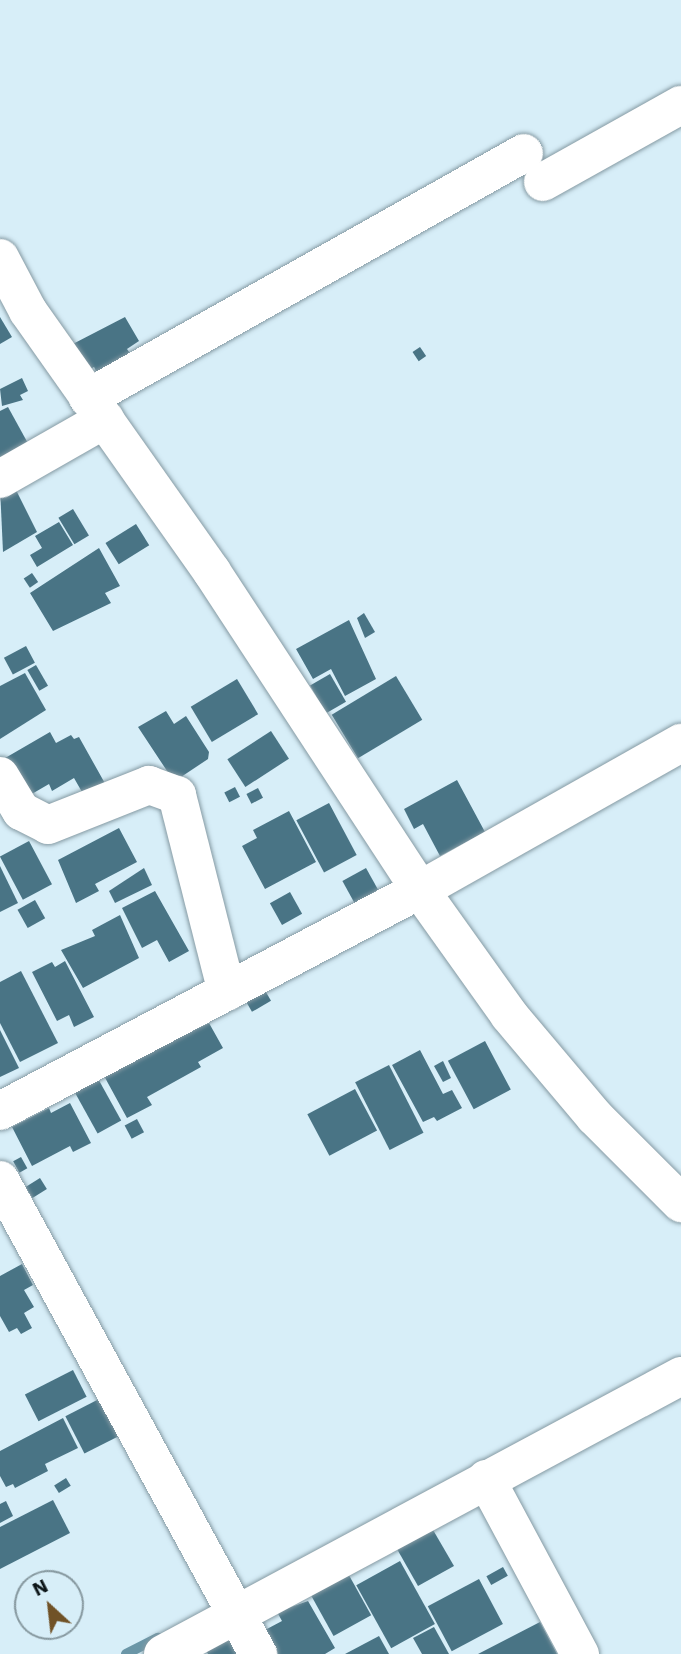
<!DOCTYPE html>
<html>
<head>
<meta charset="utf-8">
<style>
  body { margin:0 }
  #map { position:relative; width:681px; height:1654px; overflow:hidden; background:#d7eef8; font-family:"Work Sans",sans-serif }
  div>[style] { position:absolute }
  [style*='--x'] { left:calc(var(--x)*1px); top:calc(var(--y)*1px); width:calc(var(--w)*1px); rotate:calc(var(--a)*1deg) }
  .stream>* { height:10px; margin:-5px; padding:0 5px; transform-origin:5px; border-radius:5px; background:#6a96a7 }
  .building>* { inset:0; background:#497485; transform-origin:0 0 }
  .roads { filter:drop-shadow(0 0 2px #859aa3) drop-shadow(0 0 2px #859aa3) }
  .minor>* { height:38px; margin:-19px; padding:0 19px; transform-origin:19px; border-radius:19px; background:#fff }
  span { translate:-50% -50%; white-space:nowrap; text-align:center; line-height:1.15; -webkit-text-stroke:7px #d7eef8; paint-order:stroke }
  .north { position:absolute; left:14px; top:1570px; width:70px; height:70px; box-sizing:border-box; background:#d7eef8; border:2px solid #86989f; border-radius:50%; rotate:333deg; font-size:19px; font-weight:700; line-height:28px; text-align:center; color:#0d1619 }
  .north::after { content:''; display:block; margin:auto; width:24px; height:32px; background:#705227; clip-path:polygon(50% 0,100% 100%,50% 72%,0 100%) }
</style>
</head>
<body>
<div id="map">
  <div class="stream">
    <div style="--x:126;--y:1654;--w:36;--a:-27"></div>
  </div>
  <div class="building">
    <div style="clip-path:polygon(0 317px,12px 337px,0 344px)"></div>
    <div style="clip-path:polygon(125px 317px,139px 341px,127px 349px,132px 356px,98px 375px,94px 367px,85px 372px,67px 347px)"></div>
    <div style="left:420px;top:347px;width:11px;height:9px;rotate:56deg"></div>
    <div style="clip-path:polygon(22px 378px,28px 391px,20px 395px,23px 400px,2px 406px,0 389px)"></div>
    <div style="clip-path:polygon(8px 407px,30px 447px,0 466px,0 411px)"></div>
    <div style="clip-path:polygon(11px 480px,37px 532px,3px 552px,0 487px)"></div>
    <div style="left:73px;top:509px;width:31px;height:17px;rotate:59deg"></div>
    <div style="clip-path:polygon(59px 522px,73px 545px,37px 567px,30px 555px,42px 548px,35px 536px)"></div>
    <div style="left:136px;top:524px;width:25px;height:36px;rotate:58deg"></div>
    <div style="clip-path:polygon(99px 548px,120px 586px,105px 593px,111px 603px,53px 631px,30px 593px)"></div>
    <div style="left:32px;top:573px;width:11px;height:10px;rotate:56deg"></div>
    <div style="clip-path:polygon(364px 613px,375px 632px,365px 638px,357px 618px)"></div>
    <div style="clip-path:polygon(349px 620px,376px 679px,345px 696px,331px 669px,313px 679px,296px 649px)"></div>
    <div style="left:26px;top:646px;width:19px;height:25px;rotate:62deg"></div>
    <div style="left:36px;top:665px;width:24px;height:10px;rotate:60deg"></div>
    <div style="clip-path:polygon(25px 673px,46px 710px,0 739px,0 686px)"></div>
    <div style="left:330px;top:674px;width:32px;height:23px;rotate:60deg"></div>
    <div style="left:396px;top:676px;width:51px;height:75px;rotate:59deg"></div>
    <div style="left:237px;top:679px;width:41px;height:54px;rotate:59deg"></div>
    <div style="clip-path:polygon(166px 711px,174px 724px,186px 716px,209px 752px,208px 759px,178px 779px,175px 774px,171px 777px,138px 727px)"></div>
    <div style="left:271px;top:731px;width:33px;height:52px;rotate:57deg"></div>
    <div style="clip-path:polygon(50px 732px,56px 743px,71px 735px,74px 739px,79px 737px,107px 787px,86px 799px,74px 778px,52px 791px,49px 784px,18px 802px,0 761px)"></div>
    <div style="clip-path:polygon(457px 780px,485px 832px,440px 856px,423px 824px,414px 829px,404px 809px)"></div>
    <div style="left:235px;top:787px;width:11px;height:12px;rotate:63deg"></div>
    <div style="left:258px;top:788px;width:11px;height:13px;rotate:63deg"></div>
    <div style="left:329px;top:803px;width:59px;height:37px;rotate:62deg"></div>
    <div style="clip-path:polygon(289px 811px,316px 862px,265px 889px,242px 846px,257px 838px,253px 830px)"></div>
    <div style="clip-path:polygon(119px 828px,137px 862px,95px 884px,99px 891px,76px 903px,58px 860px)"></div>
    <div style="left:29px;top:841px;width:49px;height:33px;rotate:62deg"></div>
    <div style="clip-path:polygon(0 866px,18px 903px,0 912px)"></div>
    <div style="clip-path:polygon(144px 868px,152px 885px,115px 903px,109px 891px)"></div>
    <div style="left:366px;top:868px;width:25px;height:27px;rotate:61deg"></div>
    <div style="clip-path:polygon(155px 891px,189px 951px,169px 962px,157px 940px,142px 948px,122px 908px)"></div>
    <div style="left:290px;top:892px;width:25px;height:23px;rotate:61deg"></div>
    <div style="left:35px;top:900px;width:21px;height:20px;rotate:61deg"></div>
    <div style="clip-path:polygon(120px 915px,139px 958px,83px 988px,61px 950px,95px 936px,92px 930px)"></div>
    <div style="clip-path:polygon(65px 961px,94px 1017px,74px 1027px,69px 1015px,57px 1021px,32px 972px,52px 962px,55px 967px)"></div>
    <div style="clip-path:polygon(21px 971px,58px 1043px,20px 1062px,0 1023px,0 982px)"></div>
    <div style="left:263px;top:987px;width:16px;height:22px;rotate:60deg"></div>
    <div style="clip-path:polygon(209px 1023px,223px 1048px,198px 1062px,201px 1067px,147px 1097px,152px 1105px,127px 1118px,103px 1074px)"></div>
    <div style="clip-path:polygon(0 1030px,19px 1068px,0 1077px)"></div>
    <div style="left:485px;top:1041px;width:55px;height:42px;rotate:62deg"></div>
    <div style="clip-path:polygon(420px 1050px,443px 1094px,452px 1090px,462px 1108px,437px 1121px,434px 1117px,423px 1122px,392px 1065px)"></div>
    <div style="clip-path:polygon(443px 1061px,451px 1078px,443px 1082px,434px 1066px)"></div>
    <div style="left:389px;top:1065px;width:76px;height:38px;rotate:63deg"></div>
    <div style="left:96px;top:1075px;width:52px;height:27px;rotate:61deg"></div>
    <div style="left:355px;top:1089px;width:47px;height:54px;rotate:62deg"></div>
    <div style="clip-path:polygon(70px 1103px,91px 1143px,73px 1152px,70px 1146px,32px 1166px,12px 1127px,49px 1108px,51px 1113px)"></div>
    <div style="left:137px;top:1119px;width:15px;height:14px;rotate:62deg"></div>
    <div style="left:21px;top:1157px;width:13px;height:9px;rotate:61deg"></div>
    <div style="left:40px;top:1178px;width:13px;height:17px;rotate:58deg"></div>
    <div style="clip-path:polygon(22px 1264px,33px 1285px,24px 1290px,34px 1307px,24px 1313px,32px 1328px,21px 1334px,17px 1328px,9px 1332px,0 1316px,0 1276px)"></div>
    <div style="left:73px;top:1370px;width:30px;height:54px;rotate:63deg"></div>
    <div style="left:101px;top:1398px;width:42px;height:40px;rotate:63deg"></div>
    <div style="clip-path:polygon(63px 1418px,78px 1448px,45px 1464px,48px 1471px,15px 1488px,13px 1484px,6px 1487px,0 1476px,0 1451px)"></div>
    <div style="left:66px;top:1478px;width:9px;height:14px;rotate:58deg"></div>
    <div style="clip-path:polygon(53px 1500px,70px 1533px,0 1569px,0 1527px)"></div>
    <div style="clip-path:polygon(6px 1501px,13px 1516px,0 1523px,0 1504px)"></div>
    <div style="clip-path:polygon(429px 1523px,454px 1566px,418px 1586px,397px 1549px)"></div>
    <div style="left:400px;top:1561px;width:72px;height:50px;rotate:61deg"></div>
    <div style="left:503px;top:1567px;width:10px;height:19px;rotate:61deg"></div>
    <div style="left:345px;top:1568px;width:54px;height:43px;rotate:61deg"></div>
    <div style="left:479px;top:1579px;width:51px;height:58px;rotate:62deg"></div>
    <div style="clip-path:polygon(308px 1601px,335px 1648px,325px 1654px,278px 1654px,265px 1630px,282px 1621px,277px 1612px)"></div>
    <div style="clip-path:polygon(540px 1622px,557px 1654px,478px 1654px)"></div>
    <div style="clip-path:polygon(434px 1627px,449px 1654px,422px 1654px,413px 1638px)"></div>
    <div style="clip-path:polygon(229px 1632px,240px 1654px,208px 1654px,203px 1645px)"></div>
    <div style="clip-path:polygon(379px 1636px,389px 1654px,345px 1654px)"></div>
  </div>
  <div class="roads">
    <div class="minor">
      <div style="--x:543;--y:182;--w:158;--a:-29.2"></div>
      <div style="--x:0;--y:258;--w:60;--a:62.2"></div>
      <div style="--x:28;--y:311;--w:319;--a:54.8"></div>
      <div style="--x:212;--y:572;--w:380;--a:56.8"></div>
      <div style="--x:420;--y:890;--w:153;--a:54.5"></div>
      <div style="--x:509;--y:1015;--w:133;--a:49.9"></div>
      <div style="--x:595;--y:1117;--w:122;--a:45"></div>
      <div style="--x:88;--y:398;--w:500;--a:-29.33"></div>
      <div style="--x:0;--y:479;--w:121;--a:-29.7"></div>
      <div style="--x:0;--y:776;--w:41;--a:59"></div>
      <div style="--x:21;--y:811;--w:30;--a:27"></div>
      <div style="--x:48;--y:825;--w:109;--a:-21.6"></div>
      <div style="--x:149;--y:785;--w:30;--a:20"></div>
      <div style="--x:177;--y:795;--w:203;--a:75.8"></div>
      <div style="--x:0;--y:1111;--w:475;--a:-27.8"></div>
      <div style="--x:420;--y:890;--w:300;--a:-29.4"></div>
      <div style="--x:0;--y:1180;--w:540;--a:61.44"></div>
      <div style="--x:486;--y:1479;--w:199;--a:61.8"></div>
      <div style="--x:163;--y:1654;--w:588;--a:-28.22"></div>
    </div>
  </div>
  <div class="north">N</div>
</div>
</body>
</html>
